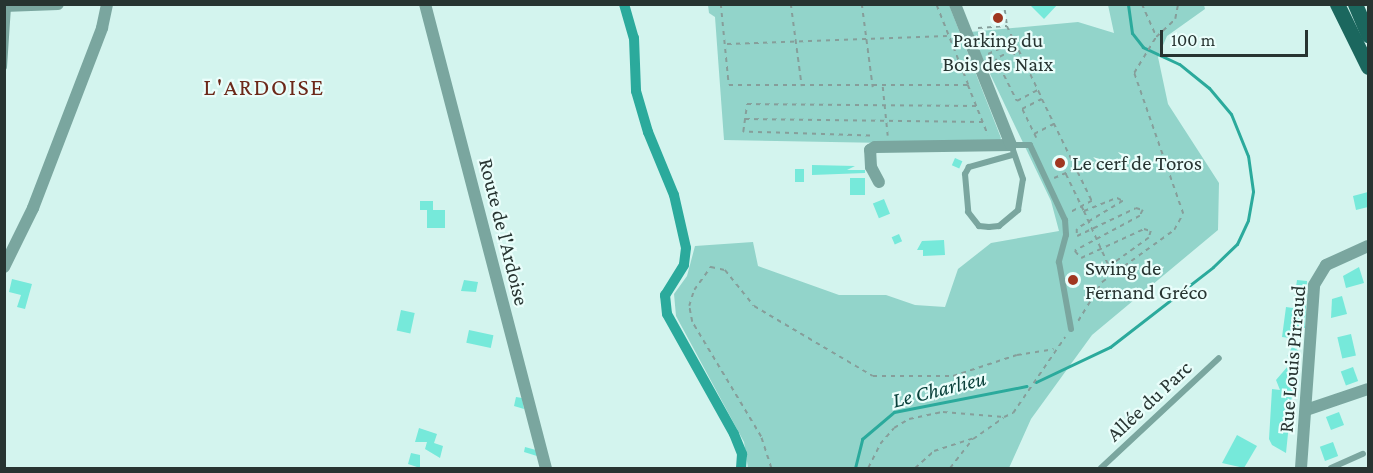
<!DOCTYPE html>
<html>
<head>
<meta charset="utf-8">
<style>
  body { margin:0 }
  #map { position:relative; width:1373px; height:473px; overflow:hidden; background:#d3f4ee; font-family:"Crimson Pro",serif }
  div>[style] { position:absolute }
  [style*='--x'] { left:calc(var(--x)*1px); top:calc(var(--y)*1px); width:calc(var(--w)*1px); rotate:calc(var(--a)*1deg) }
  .green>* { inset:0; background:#92d4ca }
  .stream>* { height:3px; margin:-1.5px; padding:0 1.5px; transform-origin:1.5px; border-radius:1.5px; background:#2baa9c }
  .canal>* { height:10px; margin:-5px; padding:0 5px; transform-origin:5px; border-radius:5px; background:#2baa9c }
  .building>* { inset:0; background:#76e9da; transform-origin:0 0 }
  .path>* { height:1.5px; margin-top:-0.75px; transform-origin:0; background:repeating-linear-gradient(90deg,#869e9a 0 4.5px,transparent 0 9px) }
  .service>* { height:6px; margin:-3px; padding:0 3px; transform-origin:3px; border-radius:3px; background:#7aa69f }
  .minor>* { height:12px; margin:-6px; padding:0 6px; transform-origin:6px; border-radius:6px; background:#7aa69f }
  .primary>* { height:15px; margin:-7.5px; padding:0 7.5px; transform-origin:7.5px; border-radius:7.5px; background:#1b675e }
  .dots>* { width:16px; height:16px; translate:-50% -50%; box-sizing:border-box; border:3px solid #eafefb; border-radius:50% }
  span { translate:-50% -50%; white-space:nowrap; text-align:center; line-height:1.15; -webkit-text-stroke:4.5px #eafefb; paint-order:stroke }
  .poi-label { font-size:21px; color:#273431 }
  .left { translate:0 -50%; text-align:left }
  .street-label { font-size:21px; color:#273431 }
  .water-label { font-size:22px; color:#0a413b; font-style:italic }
  .quarter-label { font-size:24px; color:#6c291a; letter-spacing:1.5px }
  .frame { position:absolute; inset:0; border:6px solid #273431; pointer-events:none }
  .scale { position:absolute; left:1160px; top:30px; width:148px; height:27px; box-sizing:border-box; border:3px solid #273431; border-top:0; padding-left:8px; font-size:18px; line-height:21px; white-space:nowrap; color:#273431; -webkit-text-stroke:4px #eafefb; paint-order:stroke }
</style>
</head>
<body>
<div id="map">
  <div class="green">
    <div style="clip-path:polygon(708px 5px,949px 5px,1001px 138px,997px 145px,724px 140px,715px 17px,709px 13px)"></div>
    <div style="clip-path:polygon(1108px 5px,1204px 5px,1205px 9px,1167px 36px,1158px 57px,1168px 104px,1219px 183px,1218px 230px,1092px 335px,1031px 419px,1009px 468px,748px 468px,744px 442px,676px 316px,674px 294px,687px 276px,695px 246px,753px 242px,758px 266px,839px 295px,886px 295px,915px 305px,945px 307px,958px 269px,991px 243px,1059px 231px,1051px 201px,970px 32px,1078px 22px,1114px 33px)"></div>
  </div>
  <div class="stream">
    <div style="--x:1036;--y:382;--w:82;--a:-25.3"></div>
    <div style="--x:1110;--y:347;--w:130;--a:-37.8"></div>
    <div style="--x:1213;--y:267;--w:33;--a:-44"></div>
    <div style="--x:1237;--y:244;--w:26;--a:-65"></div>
    <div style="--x:1248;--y:220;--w:29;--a:-80"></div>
    <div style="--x:1253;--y:191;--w:35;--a:-98"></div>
    <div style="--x:1248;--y:156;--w:45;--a:-112"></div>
    <div style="--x:1231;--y:114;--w:34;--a:-130"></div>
    <div style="--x:1209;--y:88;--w:38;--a:-141"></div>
    <div style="--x:1179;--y:64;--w:40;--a:-155"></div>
    <div style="--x:1143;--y:47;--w:18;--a:-128"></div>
    <div style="--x:1132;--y:33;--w:29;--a:-98"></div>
    <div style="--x:855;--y:468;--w:30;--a:-76"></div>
    <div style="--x:862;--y:439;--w:42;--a:-40.2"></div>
    <div style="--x:894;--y:412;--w:135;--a:-11.1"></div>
  </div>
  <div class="canal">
    <div style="--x:624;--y:4;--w:35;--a:74"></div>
    <div style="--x:634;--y:38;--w:53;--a:87.8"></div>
    <div style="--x:636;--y:91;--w:43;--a:73.7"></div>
    <div style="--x:648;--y:132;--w:68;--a:67.6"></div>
    <div style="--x:674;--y:195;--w:54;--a:77.2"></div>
    <div style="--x:686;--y:248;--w:17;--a:97"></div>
    <div style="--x:684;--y:265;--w:36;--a:122"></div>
    <div style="--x:665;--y:295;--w:19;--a:84"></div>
    <div style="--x:667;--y:314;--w:137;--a:60.8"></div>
    <div style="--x:734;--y:434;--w:22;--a:68"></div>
    <div style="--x:742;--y:454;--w:14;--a:94"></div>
  </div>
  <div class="building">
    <div style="clip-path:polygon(1029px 4px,1058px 4px,1044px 19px)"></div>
    <div style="left:955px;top:158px;width:8px;height:8px;rotate:23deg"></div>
    <div style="clip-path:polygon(812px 165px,855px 166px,847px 170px,865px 170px,865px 173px,812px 175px)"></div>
    <div style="left:795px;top:169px;width:9px;height:13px"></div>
    <div style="left:850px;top:178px;width:15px;height:17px"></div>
    <div style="clip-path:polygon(1368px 192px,1368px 207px,1356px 210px,1353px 196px)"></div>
    <div style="left:884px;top:199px;width:16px;height:12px;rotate:68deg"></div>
    <div style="clip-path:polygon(420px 201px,433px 201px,433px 210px,445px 210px,445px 228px,427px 228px,427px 210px,420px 210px)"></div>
    <div style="left:899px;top:234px;width:8px;height:8px;rotate:67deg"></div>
    <div style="clip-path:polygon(944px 240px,945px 255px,923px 256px,923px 250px,917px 250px,922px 241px)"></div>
    <div style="clip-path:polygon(1359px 267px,1364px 283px,1346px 288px,1343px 276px)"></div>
    <div style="clip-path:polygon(12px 279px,32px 284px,25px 309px,17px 307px,21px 295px,9px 292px)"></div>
    <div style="clip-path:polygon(464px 280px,478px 282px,476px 292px,461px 291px)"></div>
    <div style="clip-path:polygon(1297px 280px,1307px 281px,1305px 328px,1291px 327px,1290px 338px,1282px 337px,1286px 307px,1293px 308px)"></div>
    <div style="clip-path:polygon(1342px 296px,1347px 314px,1331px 318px,1332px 299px)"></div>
    <div style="left:401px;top:310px;width:14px;height:21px;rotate:12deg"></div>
    <div style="left:469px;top:330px;width:25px;height:13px;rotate:12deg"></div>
    <div style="left:1351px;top:334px;width:22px;height:14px;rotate:77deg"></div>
    <div style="left:1292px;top:347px;width:7px;height:10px;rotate:27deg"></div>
    <div style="clip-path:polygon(1288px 366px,1294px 375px,1286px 453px,1272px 445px,1269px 439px,1272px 389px,1280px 390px,1276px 380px)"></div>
    <div style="left:1353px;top:367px;width:15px;height:13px;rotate:70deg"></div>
    <div style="clip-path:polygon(516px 397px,522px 398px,524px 409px,514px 406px)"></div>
    <div style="left:1339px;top:412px;width:14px;height:14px;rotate:69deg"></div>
    <div style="clip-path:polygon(419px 428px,437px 434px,434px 443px,443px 446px,440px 458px,425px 449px,427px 442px,415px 442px)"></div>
    <div style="clip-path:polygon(1237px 435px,1257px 446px,1244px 468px,1222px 463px)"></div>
    <div style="left:1333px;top:442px;width:15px;height:14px;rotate:70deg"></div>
    <div style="clip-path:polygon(525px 447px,536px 450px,537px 456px,524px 452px)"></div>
    <div style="clip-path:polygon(411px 453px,420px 455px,420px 468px,408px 464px)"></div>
  </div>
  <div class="path">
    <div style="--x:721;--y:4;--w:81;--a:84.4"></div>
    <div style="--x:729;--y:85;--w:239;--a:0"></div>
    <div style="--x:968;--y:85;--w:87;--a:-111.6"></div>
    <div style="--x:791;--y:4;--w:83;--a:82.4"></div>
    <div style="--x:862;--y:4;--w:84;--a:82.5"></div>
    <div style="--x:1142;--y:4;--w:35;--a:66"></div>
    <div style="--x:1005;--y:10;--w:15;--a:82"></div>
    <div style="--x:978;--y:28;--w:29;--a:-4"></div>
    <div style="--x:1007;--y:26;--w:80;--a:64.1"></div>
    <div style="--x:727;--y:44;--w:220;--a:-2.1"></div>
    <div style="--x:988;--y:54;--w:29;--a:-25"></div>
    <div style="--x:1029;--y:69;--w:9;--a:159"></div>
    <div style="--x:1021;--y:72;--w:23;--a:-113"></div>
    <div style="--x:1012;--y:51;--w:18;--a:153"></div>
    <div style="--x:996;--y:59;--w:47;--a:63.4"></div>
    <div style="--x:1017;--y:101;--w:24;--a:-28"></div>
    <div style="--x:968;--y:85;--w:54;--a:68.2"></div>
    <div style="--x:883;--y:87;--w:49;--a:84.2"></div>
    <div style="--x:745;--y:119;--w:238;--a:0.7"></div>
    <div style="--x:1034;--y:134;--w:22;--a:-27"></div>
    <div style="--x:870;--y:136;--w:127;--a:-178.2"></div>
    <div style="--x:743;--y:132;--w:28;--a:-82"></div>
    <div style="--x:747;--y:104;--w:230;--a:0.5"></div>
    <div style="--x:1036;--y:138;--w:32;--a:-116"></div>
    <div style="--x:1022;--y:109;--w:22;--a:-27"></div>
    <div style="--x:1042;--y:99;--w:114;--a:63.9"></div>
    <div style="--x:1092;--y:201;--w:24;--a:152"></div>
    <div style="--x:1066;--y:174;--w:41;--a:64.1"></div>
    <div style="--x:1084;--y:211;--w:35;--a:-22"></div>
    <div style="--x:1117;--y:198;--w:7;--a:27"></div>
    <div style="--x:1123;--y:201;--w:54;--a:148.7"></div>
    <div style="--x:1077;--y:229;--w:7;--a:90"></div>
    <div style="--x:1077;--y:236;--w:65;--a:-25.4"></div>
    <div style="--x:1136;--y:208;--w:7;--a:16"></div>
    <div style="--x:1143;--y:210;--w:7;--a:117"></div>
    <div style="--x:1140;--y:216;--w:74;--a:151.7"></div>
    <div style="--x:1075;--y:251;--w:9;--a:49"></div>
    <div style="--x:1081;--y:258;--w:69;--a:-24.7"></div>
    <div style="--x:1144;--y:229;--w:7;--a:16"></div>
    <div style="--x:1151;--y:231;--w:7;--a:106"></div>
    <div style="--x:1149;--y:238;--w:48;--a:144.3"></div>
    <div style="--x:1110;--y:266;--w:6;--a:59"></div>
    <div style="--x:1054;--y:178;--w:25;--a:-23"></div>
    <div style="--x:1084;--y:211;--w:60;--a:65.6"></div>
    <div style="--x:1078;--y:321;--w:46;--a:-58.4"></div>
    <div style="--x:1102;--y:282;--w:89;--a:-35.8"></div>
    <div style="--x:1174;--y:230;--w:18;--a:-61"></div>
    <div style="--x:1183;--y:214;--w:149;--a:-109.2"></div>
    <div style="--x:1134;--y:73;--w:42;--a:-58.6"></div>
    <div style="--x:1156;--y:37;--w:26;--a:-43"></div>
    <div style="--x:1175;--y:19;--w:15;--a:-79"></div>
    <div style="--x:771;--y:468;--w:33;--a:-108"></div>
    <div style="--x:761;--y:437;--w:134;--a:-121"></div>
    <div style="--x:692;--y:322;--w:16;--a:-101"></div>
    <div style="--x:689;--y:306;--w:17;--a:-73"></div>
    <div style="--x:694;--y:290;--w:29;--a:-54"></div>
    <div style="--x:711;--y:267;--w:14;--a:12"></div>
    <div style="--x:725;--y:270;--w:46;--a:51.1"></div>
    <div style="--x:754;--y:306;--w:138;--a:30.5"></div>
    <div style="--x:873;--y:376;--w:80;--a:0"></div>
    <div style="--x:953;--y:376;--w:67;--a:-18.2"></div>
    <div style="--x:1017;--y:355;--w:37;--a:-9"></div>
    <div style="--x:868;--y:468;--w:27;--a:-63"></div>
    <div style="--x:880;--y:444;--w:21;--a:-49"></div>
    <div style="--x:894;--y:428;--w:17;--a:-31"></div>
    <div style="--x:909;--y:419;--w:35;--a:-12"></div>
    <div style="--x:943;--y:412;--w:61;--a:4.7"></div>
    <div style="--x:1004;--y:417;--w:10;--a:-24"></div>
    <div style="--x:1013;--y:413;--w:92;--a:-55.6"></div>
    <div style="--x:915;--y:468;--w:25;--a:-42"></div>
    <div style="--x:934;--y:451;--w:40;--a:-18"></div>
    <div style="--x:950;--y:468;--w:37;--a:-52"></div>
    <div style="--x:973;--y:439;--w:37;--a:-35"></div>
  </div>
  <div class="service">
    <div style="--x:4;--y:67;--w:61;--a:-86.2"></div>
    <div style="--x:1012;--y:155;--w:45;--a:164.4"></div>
    <div style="--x:969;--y:167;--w:8;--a:120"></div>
    <div style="--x:965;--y:174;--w:38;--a:85"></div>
    <div style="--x:968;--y:212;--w:18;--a:52"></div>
    <div style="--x:979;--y:226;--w:10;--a:6"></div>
    <div style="--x:989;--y:227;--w:10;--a:-6"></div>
    <div style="--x:999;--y:226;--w:25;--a:-40"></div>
    <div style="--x:1018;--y:210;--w:31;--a:-81"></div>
    <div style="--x:1023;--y:179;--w:36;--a:-109"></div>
    <div style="--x:1011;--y:145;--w:19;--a:0"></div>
    <div style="--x:1030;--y:145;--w:83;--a:65"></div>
    <div style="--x:1065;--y:220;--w:15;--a:86"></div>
    <div style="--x:1066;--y:235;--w:28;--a:105"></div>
    <div style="--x:1059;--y:262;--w:68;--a:79.8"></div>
    <div style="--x:1101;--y:468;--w:161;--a:-43"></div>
    <div style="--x:1331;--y:468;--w:35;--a:-24"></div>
  </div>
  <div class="minor">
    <div style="--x:425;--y:4;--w:480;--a:75.4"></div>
    <div style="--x:4;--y:6;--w:54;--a:-2.1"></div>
    <div style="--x:879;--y:182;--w:17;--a:-118"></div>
    <div style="--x:871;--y:167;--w:17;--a:-93"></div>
    <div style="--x:870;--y:150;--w:6;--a:-31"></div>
    <div style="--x:875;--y:147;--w:136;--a:-0.8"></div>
    <div style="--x:1011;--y:145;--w:152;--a:-111.7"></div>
    <div style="--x:4;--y:267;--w:66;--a:-63.8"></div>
    <div style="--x:33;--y:208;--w:193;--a:-69"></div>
    <div style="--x:102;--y:28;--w:25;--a:-78"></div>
    <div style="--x:1306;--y:410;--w:65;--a:-18.7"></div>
    <div style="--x:1301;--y:468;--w:183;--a:-85.9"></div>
    <div style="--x:1314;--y:285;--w:23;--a:-59"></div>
    <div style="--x:1326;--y:265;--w:46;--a:-24.3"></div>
  </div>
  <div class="primary">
    <div style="--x:1337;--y:4;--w:70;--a:63.8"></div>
    <div style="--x:1355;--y:4;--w:34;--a:67"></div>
  </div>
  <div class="dots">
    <div style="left:998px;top:18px;background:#a03720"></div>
    <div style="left:1060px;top:163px;background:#a03720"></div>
    <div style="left:1073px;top:280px;background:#a03720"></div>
  </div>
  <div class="poi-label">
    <span style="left:998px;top:52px">Parking du<br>Bois des Naix</span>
    <span class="left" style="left:1072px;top:163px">Le cerf de Toros</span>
    <span class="left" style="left:1085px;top:280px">Swing de<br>Fernand Gréco</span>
  </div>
  <div class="street-label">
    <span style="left:504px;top:232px;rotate:76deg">Route de l'Ardoise</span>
    <span style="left:1292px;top:359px;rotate:-85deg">Rue Louis Pirraud</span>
    <span style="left:1149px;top:401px;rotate:-43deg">Allée du Parc</span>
  </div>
  <div class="water-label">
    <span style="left:939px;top:389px;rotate:-14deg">Le Charlieu</span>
  </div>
  <div class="quarter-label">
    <span style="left:264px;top:87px">L'ARDOISE</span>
  </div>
  <div class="frame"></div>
  <div class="scale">100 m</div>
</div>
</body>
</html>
